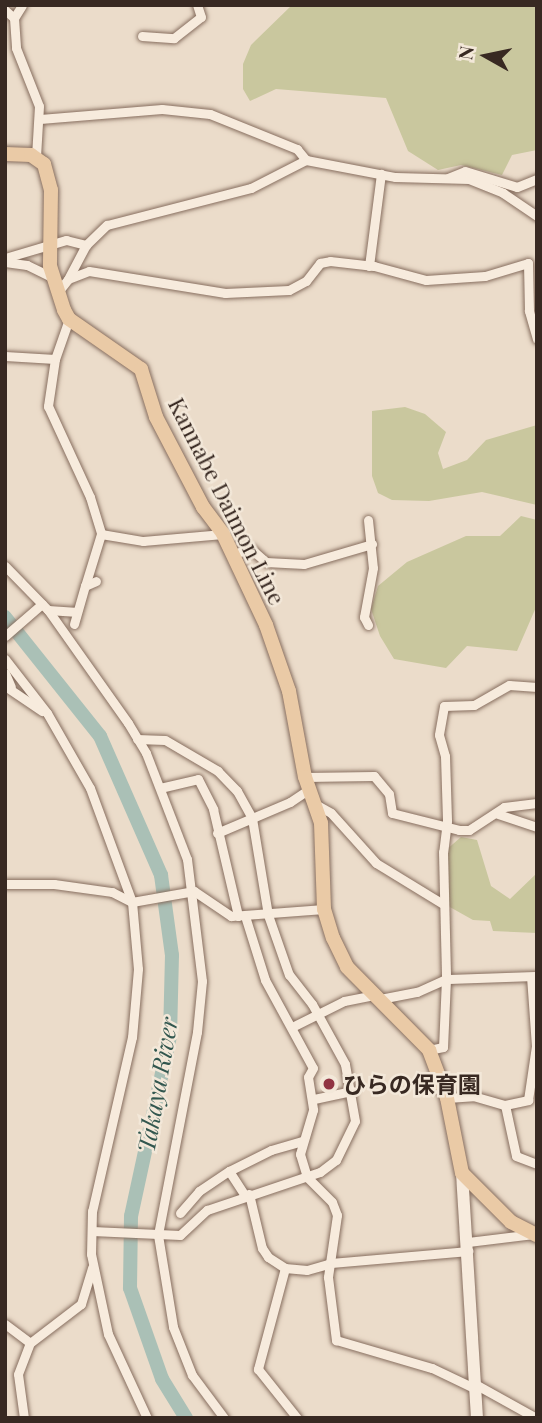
<!DOCTYPE html>
<html>
<head>
<meta charset="utf-8">
<style>
  body { margin:0 }
  #map { position:relative; width:542px; height:1423px; overflow:hidden; background:#ebdcca; font-family:"Playfair Display","Noto Sans JP",serif }
  div>[style] { position:absolute }
  [style*='--x'] { left:calc(var(--x)*1px); top:calc(var(--y)*1px); width:calc(var(--w)*1px); rotate:calc(var(--a)*1deg) }
  .green>* { inset:0; background:#c9c79e }
  .river>* { height:14px; margin:-7px; padding:0 7px; transform-origin:7px; border-radius:7px; background:#aac0b6 }
  .roads { filter:drop-shadow(0 0 2px #876e5f) drop-shadow(0 0 2px #876e5f) }
  .street>* { height:9px; margin:-4.5px; padding:0 4.5px; transform-origin:4.5px; border-radius:4.5px; background:#f7ebdd }
  .secondary>* { height:12px; margin:-6px; padding:0 6px; transform-origin:6px; border-radius:6px; background:#f7ebdd }
  .primary>* { height:14px; margin:-7px; padding:0 7px; transform-origin:7px; border-radius:7px; background:#eacaa6 }
  .dots>* { width:19px; height:19px; translate:-50% -50%; box-sizing:border-box; border:4px solid #f3e8d9; border-radius:50% }
  span { translate:-50% -50%; white-space:nowrap; text-align:center; line-height:1.15; -webkit-text-stroke:5px #f3e8d9; paint-order:stroke }
  .street-label { font-size:23px; color:#382922 }
  .poi-label { font-size:23px; color:#382922; font-weight:700 }
  .left { translate:0 -50%; text-align:left }
  .water-label { font-size:24px; color:#32574f; font-style:italic }
  .frame { position:absolute; inset:0; border:7px solid #382922; pointer-events:none }
  .north { position:absolute; left:451px; top:21px; width:70px; height:70px; -webkit-text-stroke:5px #f3e8d9; paint-order:stroke; rotate:279deg; font-size:19px; font-weight:700; line-height:28px; text-align:center; color:#382922 }
  .north::after { content:''; display:block; margin:auto; width:24px; height:32px; background:#382922; clip-path:polygon(50% 0,100% 100%,50% 72%,0 100%) }
</style>
</head>
<body>
<div id="map">
  <div class="green">
    <div style="clip-path:polygon(292px 5px,537px 5px,537px 150px,512px 155px,502px 175px,461px 165px,438px 170px,408px 151px,386px 98px,276px 89px,250px 101px,243px 89px,243px 64px,251px 45px)"></div>
    <div style="clip-path:polygon(405px 407px,425px 414px,446px 432px,438px 453px,443px 469px,467px 460px,486px 440px,537px 425px,537px 505px,482px 492px,429px 501px,392px 500px,378px 493px,372px 476px,372px 411px)"></div>
    <div style="clip-path:polygon(521px 516px,537px 520px,537px 605px,517px 651px,467px 646px,446px 668px,394px 659px,380px 636px,371px 609px,378px 586px,407px 562px,466px 536px,500px 536px)"></div>
    <div style="clip-path:polygon(461px 837px,477px 840px,491px 886px,510px 899px,537px 873px,537px 933px,493px 931px,490px 921px,473px 920px,448px 906px,445px 851px)"></div>
  </div>
  <div class="river">
    <div style="--x:5;--y:617;--w:152;--a:51.4"></div>
    <div style="--x:100;--y:736;--w:152;--a:66.3"></div>
    <div style="--x:161;--y:875;--w:81;--a:82.2"></div>
    <div style="--x:172;--y:955;--w:81;--a:91.4"></div>
    <div style="--x:170;--y:1036;--w:184;--a:102.2"></div>
    <div style="--x:131;--y:1216;--w:72;--a:90.8"></div>
    <div style="--x:130;--y:1288;--w:96;--a:70.6"></div>
    <div style="--x:162;--y:1379;--w:46;--a:58.4"></div>
  </div>
  <div class="roads">
    <div class="street">
      <div style="--x:5;--y:10;--w:12;--a:42"></div>
      <div style="--x:14;--y:18;--w:30;--a:86"></div>
      <div style="--x:16;--y:48;--w:62;--a:68.4"></div>
      <div style="--x:39;--y:106;--w:51;--a:93.4"></div>
      <div style="--x:14;--y:18;--w:15;--a:-58"></div>
      <div style="--x:142;--y:36;--w:32;--a:4"></div>
      <div style="--x:174;--y:38;--w:34;--a:-38"></div>
      <div style="--x:201;--y:17;--w:13;--a:-108"></div>
      <div style="--x:40;--y:119;--w:122;--a:-4.7"></div>
      <div style="--x:162;--y:109;--w:48;--a:5.9"></div>
      <div style="--x:210;--y:114;--w:94;--a:21.9"></div>
      <div style="--x:297;--y:149;--w:14;--a:51"></div>
      <div style="--x:306;--y:160;--w:91;--a:10.8"></div>
      <div style="--x:395;--y:177;--w:74;--a:1.5"></div>
      <div style="--x:469;--y:179;--w:37;--a:22"></div>
      <div style="--x:503;--y:193;--w:41;--a:34.1"></div>
      <div style="--x:448;--y:178;--w:18;--a:-22"></div>
      <div style="--x:465;--y:171;--w:54;--a:17.1"></div>
      <div style="--x:517;--y:187;--w:22;--a:-22"></div>
      <div style="--x:5;--y:258;--w:64;--a:-16.4"></div>
      <div style="--x:66;--y:240;--w:21;--a:14"></div>
      <div style="--x:5;--y:262;--w:22;--a:8"></div>
      <div style="--x:27;--y:265;--w:30;--a:26"></div>
      <div style="--x:369;--y:266;--w:93;--a:-82.6"></div>
      <div style="--x:69;--y:277;--w:36;--a:-62"></div>
      <div style="--x:86;--y:245;--w:29;--a:-44"></div>
      <div style="--x:107;--y:225;--w:149;--a:-14.4"></div>
      <div style="--x:251;--y:188;--w:62;--a:-27"></div>
      <div style="--x:58;--y:292;--w:16;--a:-52"></div>
      <div style="--x:68;--y:279;--w:22;--a:-21"></div>
      <div style="--x:89;--y:271;--w:138;--a:9.2"></div>
      <div style="--x:225;--y:293;--w:64;--a:-2.7"></div>
      <div style="--x:289;--y:290;--w:19;--a:-28"></div>
      <div style="--x:306;--y:281;--w:23;--a:-52"></div>
      <div style="--x:320;--y:263;--w:10;--a:-11"></div>
      <div style="--x:330;--y:261;--w:44;--a:6.5"></div>
      <div style="--x:374;--y:266;--w:54;--a:15.1"></div>
      <div style="--x:426;--y:280;--w:59;--a:-3.9"></div>
      <div style="--x:485;--y:276;--w:45;--a:-16.8"></div>
      <div style="--x:528;--y:263;--w:48;--a:88.8"></div>
      <div style="--x:529;--y:311;--w:29;--a:74"></div>
      <div style="--x:69;--y:319;--w:42;--a:109.3"></div>
      <div style="--x:55;--y:359;--w:48;--a:98.5"></div>
      <div style="--x:48;--y:406;--w:100;--a:65.2"></div>
      <div style="--x:90;--y:497;--w:39;--a:73"></div>
      <div style="--x:101;--y:534;--w:43;--a:9.5"></div>
      <div style="--x:143;--y:541;--w:80;--a:-5"></div>
      <div style="--x:5;--y:356;--w:50;--a:3.4"></div>
      <div style="--x:368;--y:520;--w:48;--a:84.1"></div>
      <div style="--x:373;--y:568;--w:50;--a:100.4"></div>
      <div style="--x:364;--y:617;--w:9;--a:63"></div>
      <div style="--x:232;--y:554;--w:20;--a:-15"></div>
      <div style="--x:251;--y:549;--w:20;--a:41"></div>
      <div style="--x:266;--y:562;--w:38;--a:3"></div>
      <div style="--x:304;--y:564;--w:71;--a:-16.4"></div>
      <div style="--x:5;--y:566;--w:62;--a:45.7"></div>
      <div style="--x:48;--y:610;--w:138;--a:54.7"></div>
      <div style="--x:128;--y:723;--w:35;--a:59"></div>
      <div style="--x:146;--y:753;--w:114;--a:68.9"></div>
      <div style="--x:187;--y:859;--w:123;--a:83"></div>
      <div style="--x:202;--y:981;--w:51;--a:95.6"></div>
      <div style="--x:197;--y:1032;--w:207;--a:100.9"></div>
      <div style="--x:158;--y:1235;--w:93;--a:80.7"></div>
      <div style="--x:173;--y:1327;--w:52;--a:68.4"></div>
      <div style="--x:192;--y:1375;--w:54;--a:53.3"></div>
      <div style="--x:85;--y:586;--w:54;--a:-72.9"></div>
      <div style="--x:48;--y:610;--w:26;--a:4"></div>
      <div style="--x:74;--y:624;--w:40;--a:-74"></div>
      <div style="--x:85;--y:586;--w:12;--a:-24"></div>
      <div style="--x:5;--y:636;--w:49;--a:-40.9"></div>
      <div style="--x:5;--y:659;--w:68;--a:52.1"></div>
      <div style="--x:47;--y:713;--w:86;--a:60.2"></div>
      <div style="--x:90;--y:788;--w:121;--a:69.8"></div>
      <div style="--x:132;--y:902;--w:67;--a:84.9"></div>
      <div style="--x:138;--y:969;--w:68;--a:95"></div>
      <div style="--x:132;--y:1037;--w:179;--a:102.9"></div>
      <div style="--x:92;--y:1211;--w:43;--a:91.3"></div>
      <div style="--x:91;--y:1254;--w:82;--a:78"></div>
      <div style="--x:108;--y:1334;--w:93;--a:65.1"></div>
      <div style="--x:5;--y:673;--w:15;--a:67"></div>
      <div style="--x:5;--y:686;--w:45;--a:34"></div>
      <div style="--x:537;--y:687;--w:28;--a:-176"></div>
      <div style="--x:509;--y:685;--w:40;--a:150.3"></div>
      <div style="--x:474;--y:705;--w:30;--a:178"></div>
      <div style="--x:444;--y:706;--w:29;--a:100"></div>
      <div style="--x:439;--y:735;--w:22;--a:74"></div>
      <div style="--x:445;--y:756;--w:65;--a:88.2"></div>
      <div style="--x:447;--y:821;--w:31;--a:97"></div>
      <div style="--x:443;--y:852;--w:127;--a:88.6"></div>
      <div style="--x:446;--y:979;--w:91;--a:-1.9"></div>
      <div style="--x:305;--y:777;--w:69;--a:-0.8"></div>
      <div style="--x:374;--y:776;--w:23;--a:50"></div>
      <div style="--x:389;--y:794;--w:19;--a:81"></div>
      <div style="--x:392;--y:813;--w:69;--a:14.2"></div>
      <div style="--x:459;--y:830;--w:10;--a:0"></div>
      <div style="--x:469;--y:830;--w:42;--a:-33.3"></div>
      <div style="--x:504;--y:807;--w:33;--a:-7"></div>
      <div style="--x:160;--y:788;--w:39;--a:-13"></div>
      <div style="--x:198;--y:779;--w:34;--a:63"></div>
      <div style="--x:213;--y:809;--w:110;--a:76.8"></div>
      <div style="--x:315;--y:804;--w:18;--a:29"></div>
      <div style="--x:331;--y:813;--w:67;--a:48"></div>
      <div style="--x:376;--y:863;--w:79;--a:31.5"></div>
      <div style="--x:498;--y:814;--w:41;--a:18.4"></div>
      <div style="--x:217;--y:833;--w:79;--a:-23"></div>
      <div style="--x:290;--y:802;--w:23;--a:-34"></div>
      <div style="--x:5;--y:884;--w:49;--a:0"></div>
      <div style="--x:54;--y:884;--w:59;--a:7.9"></div>
      <div style="--x:112;--y:892;--w:22;--a:27"></div>
      <div style="--x:132;--y:902;--w:63;--a:-10.1"></div>
      <div style="--x:194;--y:891;--w:45;--a:34"></div>
      <div style="--x:231;--y:916;--w:93;--a:-4.3"></div>
      <div style="--x:245;--y:916;--w:67;--a:72.6"></div>
      <div style="--x:265;--y:980;--w:100;--a:61.4"></div>
      <div style="--x:313;--y:1068;--w:10;--a:119"></div>
      <div style="--x:308;--y:1077;--w:33;--a:81"></div>
      <div style="--x:313;--y:1110;--w:46;--a:106.5"></div>
      <div style="--x:300;--y:1154;--w:24;--a:73"></div>
      <div style="--x:307;--y:1177;--w:35;--a:45"></div>
      <div style="--x:332;--y:1202;--w:14;--a:69"></div>
      <div style="--x:337;--y:1215;--w:63;--a:98.3"></div>
      <div style="--x:328;--y:1277;--w:64;--a:82.8"></div>
      <div style="--x:336;--y:1340;--w:100;--a:16.3"></div>
      <div style="--x:432;--y:1368;--w:49;--a:25.5"></div>
      <div style="--x:380;--y:999;--w:38;--a:-11"></div>
      <div style="--x:417;--y:992;--w:32;--a:-24"></div>
      <div style="--x:446;--y:979;--w:68;--a:92.5"></div>
      <div style="--x:443;--y:1047;--w:14;--a:168"></div>
      <div style="--x:294;--y:1026;--w:56;--a:-26.6"></div>
      <div style="--x:344;--y:1001;--w:33;--a:-11"></div>
      <div style="--x:447;--y:1098;--w:26;--a:-4"></div>
      <div style="--x:473;--y:1096;--w:33;--a:16"></div>
      <div style="--x:505;--y:1105;--w:24;--a:-12"></div>
      <div style="--x:528;--y:1100;--w:55;--a:-81.6"></div>
      <div style="--x:536;--y:1046;--w:69;--a:-94.1"></div>
      <div style="--x:314;--y:1099;--w:39;--a:-12"></div>
      <div style="--x:505;--y:1105;--w:52;--a:77.8"></div>
      <div style="--x:516;--y:1156;--w:22;--a:21"></div>
      <div style="--x:229;--y:1171;--w:30;--a:57"></div>
      <div style="--x:249;--y:1194;--w:56;--a:76.5"></div>
      <div style="--x:262;--y:1248;--w:11;--a:56"></div>
      <div style="--x:268;--y:1257;--w:20;--a:33"></div>
      <div style="--x:285;--y:1268;--w:22;--a:5"></div>
      <div style="--x:307;--y:1270;--w:25;--a:-16"></div>
      <div style="--x:331;--y:1263;--w:138;--a:-5"></div>
      <div style="--x:180;--y:1213;--w:29;--a:-49"></div>
      <div style="--x:199;--y:1191;--w:36;--a:-34"></div>
      <div style="--x:229;--y:1171;--w:47;--a:-26.6"></div>
      <div style="--x:271;--y:1150;--w:32;--a:-16"></div>
      <div style="--x:92;--y:1231;--w:88;--a:2.6"></div>
      <div style="--x:180;--y:1235;--w:37;--a:-43"></div>
      <div style="--x:207;--y:1210;--w:119;--a:-18.6"></div>
      <div style="--x:320;--y:1172;--w:20;--a:-37"></div>
      <div style="--x:336;--y:1160;--w:43;--a:-64"></div>
      <div style="--x:355;--y:1121;--w:58;--a:-100"></div>
      <div style="--x:345;--y:1064;--w:68;--a:-118.8"></div>
      <div style="--x:312;--y:1004;--w:37;--a:-128"></div>
      <div style="--x:289;--y:975;--w:64;--a:-109.3"></div>
      <div style="--x:268;--y:915;--w:98;--a:-99.4"></div>
      <div style="--x:252;--y:818;--w:31;--a:-119"></div>
      <div style="--x:237;--y:791;--w:28;--a:-134"></div>
      <div style="--x:218;--y:771;--w:61;--a:-149.7"></div>
      <div style="--x:165;--y:740;--w:28;--a:-178"></div>
      <div style="--x:468;--y:1242;--w:66;--a:-6.9"></div>
      <div style="--x:285;--y:1268;--w:105;--a:105"></div>
      <div style="--x:258;--y:1369;--w:63;--a:51.5"></div>
      <div style="--x:5;--y:1324;--w:31;--a:37"></div>
      <div style="--x:475;--y:1384;--w:70;--a:29.1"></div>
      <div style="--x:24;--y:1418;--w:44;--a:-97.8"></div>
      <div style="--x:18;--y:1374;--w:33;--a:-69"></div>
      <div style="--x:30;--y:1343;--w:64;--a:-37.4"></div>
      <div style="--x:81;--y:1304;--w:38;--a:-73"></div>
    </div>
    <div class="secondary">
      <div style="--x:462;--y:1173;--w:245;--a:86.5"></div>
    </div>
    <div class="primary">
      <div style="--x:5;--y:154;--w:26;--a:2"></div>
      <div style="--x:31;--y:155;--w:16;--a:35"></div>
      <div style="--x:44;--y:164;--w:27;--a:75"></div>
      <div style="--x:51;--y:190;--w:76;--a:90.8"></div>
      <div style="--x:50;--y:266;--w:46;--a:72.3"></div>
      <div style="--x:64;--y:310;--w:10;--a:61"></div>
      <div style="--x:69;--y:319;--w:88;--a:34.8"></div>
      <div style="--x:141;--y:369;--w:50;--a:72.6"></div>
      <div style="--x:156;--y:417;--w:102;--a:62.4"></div>
      <div style="--x:203;--y:507;--w:34;--a:53"></div>
      <div style="--x:223;--y:534;--w:101;--a:64.7"></div>
      <div style="--x:266;--y:625;--w:70;--a:70.8"></div>
      <div style="--x:289;--y:691;--w:87;--a:79.5"></div>
      <div style="--x:305;--y:777;--w:49;--a:70.8"></div>
      <div style="--x:321;--y:823;--w:86;--a:88"></div>
      <div style="--x:324;--y:909;--w:30;--a:73"></div>
      <div style="--x:333;--y:938;--w:32;--a:64"></div>
      <div style="--x:347;--y:967;--w:117;--a:45.3"></div>
      <div style="--x:429;--y:1050;--w:51;--a:69.4"></div>
      <div style="--x:447;--y:1098;--w:76;--a:78.7"></div>
      <div style="--x:462;--y:1173;--w:69;--a:45"></div>
      <div style="--x:511;--y:1222;--w:29;--a:27"></div>
    </div>
  </div>
  <div class="dots">
    <div style="left:329px;top:1084px;background:#913443"></div>
  </div>
  <div class="street-label">
    <span style="left:227px;top:501px;rotate:63deg">Kannabe Daimon Line</span>
  </div>
  <div class="poi-label">
    <span class="left" style="left:343px;top:1084px">ひらの保育園</span>
  </div>
  <div class="water-label">
    <span style="left:157px;top:1085px;rotate:-80deg">Takaya River</span>
  </div>
  <div class="frame"></div>
  <div class="north">N</div>
</div>
</body>
</html>
